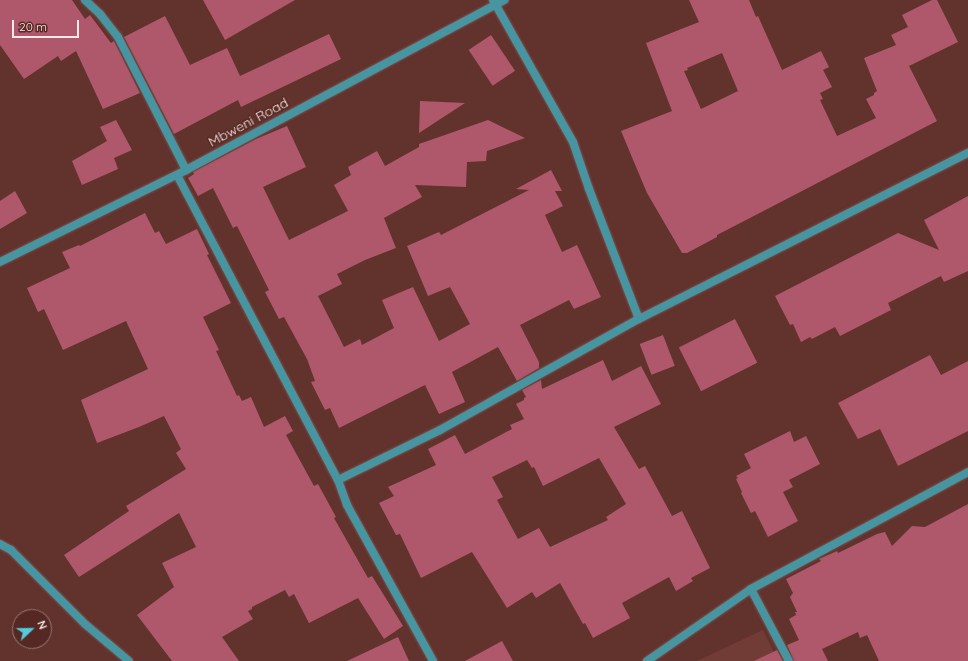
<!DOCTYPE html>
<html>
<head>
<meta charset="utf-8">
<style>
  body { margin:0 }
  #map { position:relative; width:968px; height:661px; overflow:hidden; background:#62322d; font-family:Quicksand,sans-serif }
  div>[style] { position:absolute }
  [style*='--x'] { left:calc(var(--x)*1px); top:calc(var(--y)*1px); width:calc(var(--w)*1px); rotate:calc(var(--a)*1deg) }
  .built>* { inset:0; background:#723c36 }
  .building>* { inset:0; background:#af586b; transform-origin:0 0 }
  .roads { filter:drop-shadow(0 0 1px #7b504b) drop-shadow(0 0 1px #7b504b) }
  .minor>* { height:8px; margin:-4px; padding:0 4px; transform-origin:4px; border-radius:4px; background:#4695a0 }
  .tertiary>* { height:8px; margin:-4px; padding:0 4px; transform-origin:4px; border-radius:4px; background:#4695a0 }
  span { translate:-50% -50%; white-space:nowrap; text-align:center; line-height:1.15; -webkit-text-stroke:3px #562823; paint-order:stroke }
  .street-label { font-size:14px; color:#feebe8 }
  .north { position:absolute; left:12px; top:609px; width:40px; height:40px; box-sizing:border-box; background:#562823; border:1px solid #997672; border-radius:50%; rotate:68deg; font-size:11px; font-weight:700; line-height:16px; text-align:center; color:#feebe8 }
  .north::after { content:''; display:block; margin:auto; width:14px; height:18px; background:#53cbdb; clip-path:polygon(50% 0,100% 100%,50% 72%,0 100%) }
  .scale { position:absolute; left:12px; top:20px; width:67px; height:18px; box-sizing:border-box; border:2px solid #feebe8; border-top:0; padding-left:5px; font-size:12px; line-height:14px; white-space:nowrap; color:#feebe8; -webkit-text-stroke:3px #562823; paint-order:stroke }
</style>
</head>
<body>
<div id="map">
  <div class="built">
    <div style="clip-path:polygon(763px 630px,778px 661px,697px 661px)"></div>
  </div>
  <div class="building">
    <div style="clip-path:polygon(0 0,72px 0,85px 19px,90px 15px,111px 43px,114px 41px,140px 93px,103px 109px,76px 51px,61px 61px,58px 56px,24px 79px,0 45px)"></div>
    <div style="clip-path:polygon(203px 0,295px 0,225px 40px)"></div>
    <div style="clip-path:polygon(evenodd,689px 0,749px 0,756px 17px,758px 16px,782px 70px,821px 51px,829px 67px,823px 70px,832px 87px,820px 93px,823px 99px,820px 100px,837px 136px,876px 118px,866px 99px,874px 95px,874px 93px,877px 91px,864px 58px,896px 45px,891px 35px,908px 27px,902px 15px,932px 0,937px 0,958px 42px,909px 66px,937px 121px,717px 235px,717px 237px,687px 253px,682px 253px,647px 193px,621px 131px,672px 111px,646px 43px,699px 22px,689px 0,722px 53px,738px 91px,701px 109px,684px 71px,688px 70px,687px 68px,722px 53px)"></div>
    <div style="clip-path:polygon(165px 16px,190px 65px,227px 48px,240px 76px,329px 34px,341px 59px,241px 107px,238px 100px,174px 134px,124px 37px)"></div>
    <div style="left:491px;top:35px;width:43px;height:27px;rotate:56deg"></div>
    <div style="clip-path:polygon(420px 101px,465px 103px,419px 133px)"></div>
    <div style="clip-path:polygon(116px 120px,132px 150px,114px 158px,118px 169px,82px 185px,72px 161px,107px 141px,100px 127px)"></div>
    <div style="clip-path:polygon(488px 120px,525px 138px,487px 151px,486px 161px,467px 162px,466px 187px,415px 185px,422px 197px,384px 218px,396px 248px,365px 260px,337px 274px,342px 284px,318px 296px,344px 347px,360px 339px,362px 345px,394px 328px,382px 300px,413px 287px,439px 341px,470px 324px,450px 287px,428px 296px,407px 246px,439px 232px,441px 235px,529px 190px,516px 189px,551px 170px,562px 191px,555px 191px,563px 206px,545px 215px,562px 252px,577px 245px,601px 297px,574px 309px,569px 300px,520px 325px,539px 362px,539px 368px,517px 381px,498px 347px,452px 372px,465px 402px,439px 414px,425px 385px,339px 428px,330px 408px,325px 410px,311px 382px,315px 381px,307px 359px,284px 317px,279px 319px,265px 292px,269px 290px,237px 226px,233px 228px,213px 188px,198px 196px,188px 178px,194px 174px,193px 172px,256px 139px,287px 126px,306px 167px,263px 187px,289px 240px,348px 211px,334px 185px,351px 175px,348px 167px,377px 151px,385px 166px,419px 147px,419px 144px)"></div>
    <div style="clip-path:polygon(15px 191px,27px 213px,0 229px,0 201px)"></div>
    <div style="clip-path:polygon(968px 196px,968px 271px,944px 282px,941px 276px,888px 303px,891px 310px,840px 336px,835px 327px,812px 339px,810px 337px,801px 342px,793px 324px,790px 325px,775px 296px,898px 233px,939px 250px,924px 220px)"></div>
    <div style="clip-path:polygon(145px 213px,155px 233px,159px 231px,166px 244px,197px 229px,209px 254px,207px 255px,231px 303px,203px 317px,219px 350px,216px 351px,237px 396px,239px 395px,242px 401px,251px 397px,264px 427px,285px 416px,293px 431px,286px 435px,314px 486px,318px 484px,336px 517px,334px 518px,368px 578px,372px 576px,403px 626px,384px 639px,358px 598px,309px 623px,294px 594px,289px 597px,285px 590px,252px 607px,252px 609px,248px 611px,253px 619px,222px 637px,239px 661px,172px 661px,137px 615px,174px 587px,162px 563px,196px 547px,179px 513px,79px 577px,64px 555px,129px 511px,126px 506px,186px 469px,176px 453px,181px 449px,164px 416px,139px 427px,97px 443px,81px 400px,148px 369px,126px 321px,63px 350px,44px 309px,38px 312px,27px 288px,70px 268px,62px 252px,79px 245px,80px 246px)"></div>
    <div style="left:735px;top:319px;width:49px;height:63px;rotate:63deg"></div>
    <div style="left:663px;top:335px;width:33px;height:25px;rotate:69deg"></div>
    <div style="clip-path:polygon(930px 355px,941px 375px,968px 361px,968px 431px,898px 466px,880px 429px,858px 439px,838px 403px)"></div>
    <div style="clip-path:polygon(evenodd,603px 360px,612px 381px,641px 366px,661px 404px,614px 427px,639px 469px,645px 466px,672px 516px,682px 511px,710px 568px,691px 578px,693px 581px,676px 591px,669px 577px,622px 603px,630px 618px,593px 638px,585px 623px,583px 624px,560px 583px,536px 598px,532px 592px,507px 608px,472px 552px,421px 578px,400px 534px,396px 535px,379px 503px,394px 496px,388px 487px,436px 465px,428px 449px,455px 435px,465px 454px,512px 429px,510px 425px,524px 419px,516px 404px,524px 400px,524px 398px,526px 397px,522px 390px,541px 380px,542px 389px,603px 360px,599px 458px,626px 504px,606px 517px,608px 520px,550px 547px,539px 528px,518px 539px,497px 500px,503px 497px,492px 477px,527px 460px,532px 468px,534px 467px,543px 486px,599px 458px)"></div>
    <div style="clip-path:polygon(790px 431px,794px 442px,806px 436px,820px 464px,789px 480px,793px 487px,783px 492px,798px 521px,768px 537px,755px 511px,751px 513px,741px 493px,742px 492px,736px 479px,738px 478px,736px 476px,751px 468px,744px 454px)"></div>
    <div style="clip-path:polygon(968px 504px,968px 661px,879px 661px,867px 635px,860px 638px,858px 632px,822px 649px,828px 661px,794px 661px,787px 645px,799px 640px,789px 619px,796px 615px,795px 612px,797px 612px,790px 597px,793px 593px,786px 579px,821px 561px,819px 559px,837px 551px,838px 553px,877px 534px,885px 532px,892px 546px,912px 526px,925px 527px)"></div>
    <div style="clip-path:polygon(398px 637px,409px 661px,347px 661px)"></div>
    <div style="clip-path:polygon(502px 641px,513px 661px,465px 661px)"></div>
    <div style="clip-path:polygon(777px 650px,783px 661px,754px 661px)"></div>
  </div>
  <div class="roads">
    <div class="minor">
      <div style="--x:85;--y:0;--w:21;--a:43"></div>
      <div style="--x:100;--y:14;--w:29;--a:52"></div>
      <div style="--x:118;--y:37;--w:149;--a:62.9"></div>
      <div style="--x:493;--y:0;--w:163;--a:60.6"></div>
      <div style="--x:573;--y:142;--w:50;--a:71.2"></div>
      <div style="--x:589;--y:189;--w:139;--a:69"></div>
      <div style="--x:177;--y:175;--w:345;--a:62.2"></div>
      <div style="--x:338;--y:480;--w:27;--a:70"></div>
      <div style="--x:347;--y:505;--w:178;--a:61.1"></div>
      <div style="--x:338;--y:480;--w:114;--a:-26.1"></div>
      <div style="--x:440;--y:430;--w:228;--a:-29.2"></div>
      <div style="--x:639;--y:319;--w:369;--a:-26.8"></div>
      <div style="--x:0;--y:544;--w:13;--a:29"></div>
      <div style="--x:11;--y:550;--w:105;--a:45"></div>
      <div style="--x:85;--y:624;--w:57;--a:40.1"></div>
      <div style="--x:751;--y:589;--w:81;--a:62.2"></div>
      <div style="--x:647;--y:661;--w:126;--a:-34.7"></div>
      <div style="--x:751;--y:589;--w:247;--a:-28.3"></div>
    </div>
    <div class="tertiary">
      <div style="--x:0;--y:262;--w:208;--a:-26.3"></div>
      <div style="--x:186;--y:170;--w:361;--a:-28.1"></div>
    </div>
  </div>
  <div class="street-label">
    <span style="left:248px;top:122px;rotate:-28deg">Mbweni Road</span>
  </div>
  <div class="north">N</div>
  <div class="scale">20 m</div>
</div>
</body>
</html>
